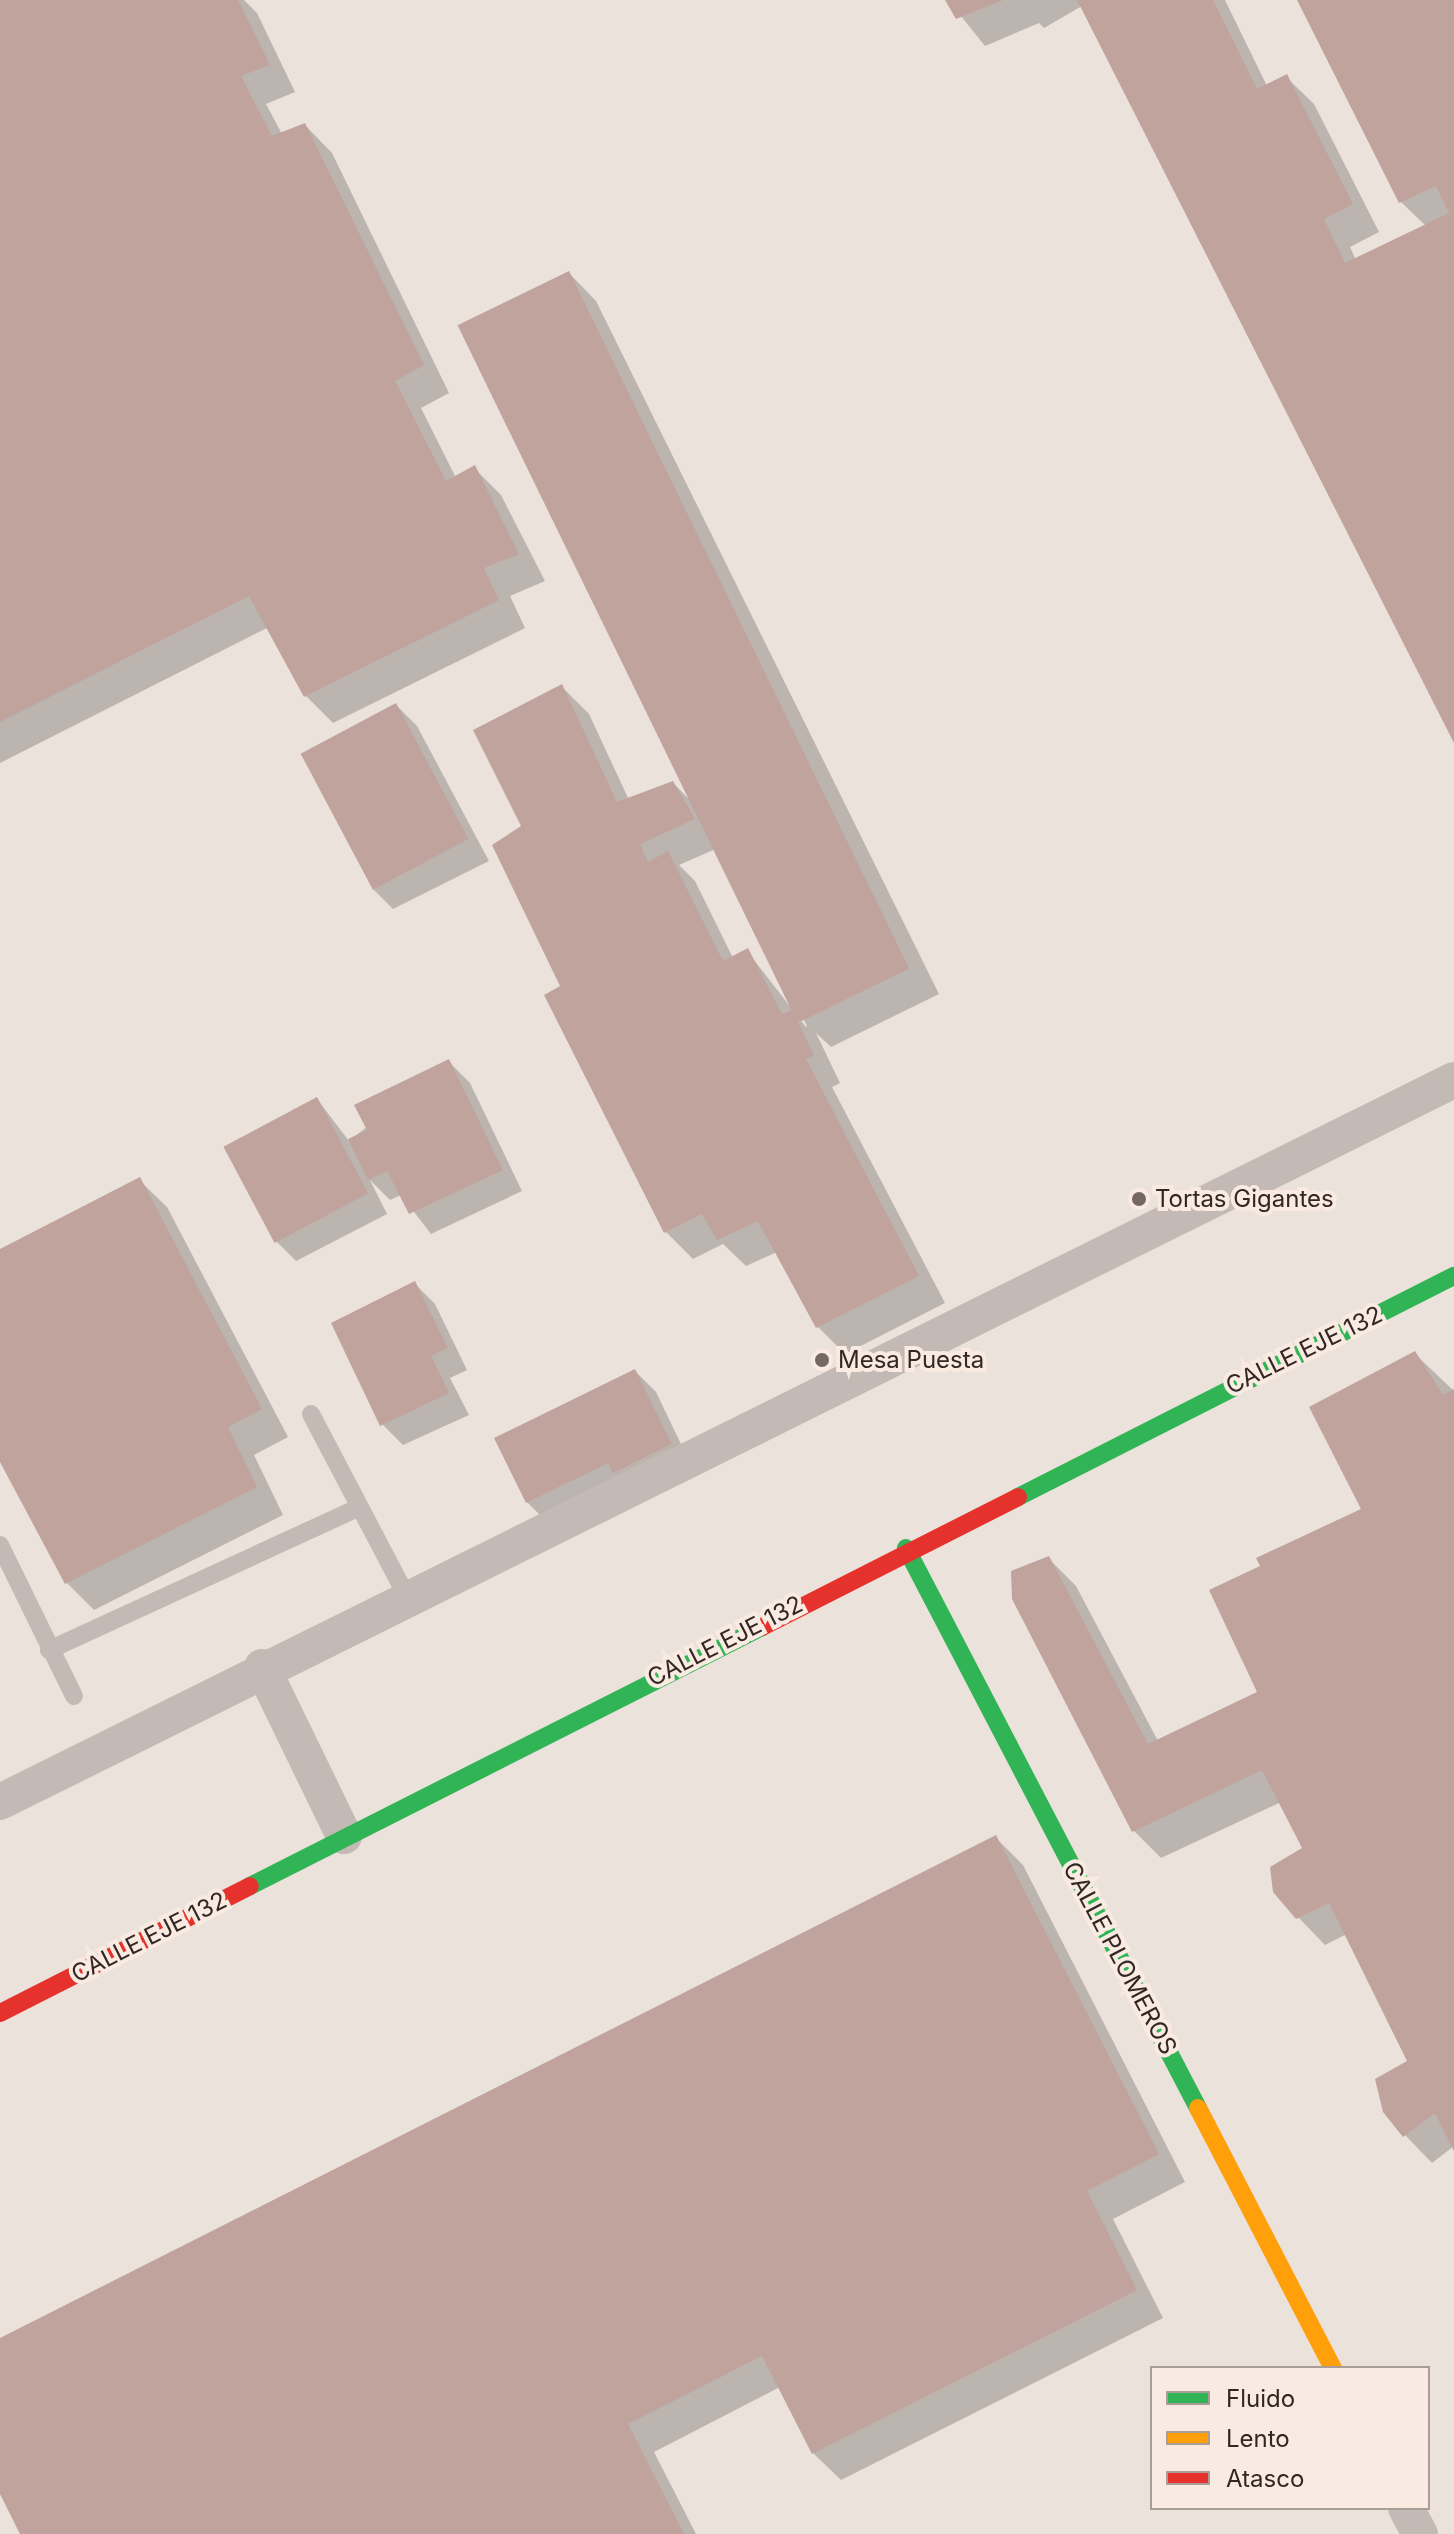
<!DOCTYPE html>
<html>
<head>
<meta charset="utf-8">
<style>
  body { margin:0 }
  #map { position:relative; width:1454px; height:2534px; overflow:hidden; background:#ebe2db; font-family:Inter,sans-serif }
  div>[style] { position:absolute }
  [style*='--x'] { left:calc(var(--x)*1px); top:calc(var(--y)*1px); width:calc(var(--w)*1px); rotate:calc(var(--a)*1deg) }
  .shadow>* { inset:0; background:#0003 }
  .building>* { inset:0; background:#bfa39c; transform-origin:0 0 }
  .lane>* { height:18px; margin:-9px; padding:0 9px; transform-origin:9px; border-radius:9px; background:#c3bab5 }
  .street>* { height:36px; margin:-18px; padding:0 18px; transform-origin:18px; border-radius:18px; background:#c3bab5 }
  .fast>* { height:18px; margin:-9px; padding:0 9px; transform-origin:9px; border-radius:9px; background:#30b455 }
  .slow>* { height:18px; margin:-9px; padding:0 9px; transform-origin:9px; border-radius:9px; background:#ff9f0a }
  .jam>* { height:18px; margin:-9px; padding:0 9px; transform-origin:9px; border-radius:9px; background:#e5322d }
  .dots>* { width:22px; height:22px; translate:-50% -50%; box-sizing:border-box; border:4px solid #f9ebe1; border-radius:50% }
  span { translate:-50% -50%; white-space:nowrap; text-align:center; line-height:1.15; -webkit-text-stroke:8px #f9ebe1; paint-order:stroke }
  .poi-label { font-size:24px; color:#332724 }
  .left { translate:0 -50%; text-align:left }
  .street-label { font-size:24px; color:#332724 }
  .legend { position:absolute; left:1150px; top:2366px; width:280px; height:144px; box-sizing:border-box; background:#f9ebe1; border:2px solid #aa9d95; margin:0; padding:10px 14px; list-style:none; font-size:24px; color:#332724 }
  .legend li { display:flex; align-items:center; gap:16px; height:40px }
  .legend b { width:40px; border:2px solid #aa9d95 }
</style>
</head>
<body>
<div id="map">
  <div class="shadow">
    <div style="clip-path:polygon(0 0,244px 0,257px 13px,295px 92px,266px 104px,282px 134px,305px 125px,332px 153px,449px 393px,421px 408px,456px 478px,474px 468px,501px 495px,545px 581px,510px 596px,525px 628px,333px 723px,306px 696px,269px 627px,0 763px)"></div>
    <div style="clip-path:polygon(948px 0,1225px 0,1267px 86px,1286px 77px,1314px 104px,1379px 232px,1350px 247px,1356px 260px,1426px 226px,1401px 202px,1299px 0,1454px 0,1454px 739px,1082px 6px,1044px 28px,1039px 23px,985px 46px)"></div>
    <div style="clip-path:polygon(evenodd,569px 273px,596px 301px,939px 994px,831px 1047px,816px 1033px,840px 1083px,832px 1087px,945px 1303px,845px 1354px,818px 1327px,777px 1252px,746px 1266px,723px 1244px,693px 1259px,666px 1232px,562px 987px,523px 827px,562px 687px,589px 714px,629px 800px,673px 783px,698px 808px,569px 273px,718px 848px,807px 1026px,806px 1027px,747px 951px,733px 958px,695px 881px,679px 865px,718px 848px)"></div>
    <div style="clip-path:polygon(396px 705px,417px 726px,489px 861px,393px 909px,372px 888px)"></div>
    <div style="clip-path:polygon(449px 1062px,470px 1083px,522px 1191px,431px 1234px,401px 1195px,390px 1200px,370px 1180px,387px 1214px,296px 1261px,275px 1240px,226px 1147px,317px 1099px,349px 1141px)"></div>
    <div style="clip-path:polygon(139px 1180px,167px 1207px,288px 1437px,254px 1455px,283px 1515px,94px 1610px,67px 1583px,0 1458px,0 1251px)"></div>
    <div style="clip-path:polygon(415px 1284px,435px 1304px,467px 1370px,450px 1378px,469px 1415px,403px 1445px,382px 1424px)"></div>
    <div style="clip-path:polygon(1415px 1354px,1454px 1391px,1454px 2146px,1432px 2163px,1405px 2135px,1410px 2062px,1347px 1934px,1325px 1945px,1298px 1917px,1305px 1849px,1281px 1802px,1161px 1858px,1134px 1831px,1014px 1599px,1049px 1559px,1076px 1586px,1158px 1741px,1260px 1693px,1262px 1567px,1363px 1510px)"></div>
    <div style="clip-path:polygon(635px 1371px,656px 1392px,691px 1465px,548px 1523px,527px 1502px)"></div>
    <div style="clip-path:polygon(995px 1837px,1023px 1865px,1185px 2182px,1113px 2219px,1163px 2318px,841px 2480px,813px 2453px,780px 2387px,654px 2452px,696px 2534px,23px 2534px,0 2490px,0 2341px)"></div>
  </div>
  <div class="building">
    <div style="clip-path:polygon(0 0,238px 0,270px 65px,241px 76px,272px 136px,305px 123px,424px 365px,395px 381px,446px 481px,475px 465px,519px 554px,484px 568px,499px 600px,304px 697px,249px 596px,0 722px)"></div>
    <div style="clip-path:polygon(945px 0,1003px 0,956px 19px)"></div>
    <div style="clip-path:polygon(1077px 0,1213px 0,1257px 89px,1287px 74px,1353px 204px,1324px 219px,1345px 263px,1449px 213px,1436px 186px,1399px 203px,1297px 0,1454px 0,1454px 743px)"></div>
    <div style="left:569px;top:271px;width:776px;height:124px;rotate:64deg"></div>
    <div style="clip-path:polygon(562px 684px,617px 802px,673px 781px,695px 819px,640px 844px,648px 862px,668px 851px,723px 961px,748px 948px,782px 1014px,792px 1010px,814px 1055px,806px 1059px,919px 1276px,816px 1328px,758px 1221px,717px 1240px,702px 1214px,664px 1233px,544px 995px,560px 986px,492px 845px,521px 826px,473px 730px)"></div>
    <div style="left:396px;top:703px;width:154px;height:108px;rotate:62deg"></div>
    <div style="clip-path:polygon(449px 1059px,503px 1170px,409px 1214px,387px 1171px,368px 1180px,348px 1139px,367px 1130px,354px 1105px)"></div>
    <div style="left:317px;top:1097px;width:109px;height:106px;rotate:62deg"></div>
    <div style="clip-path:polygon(140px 1177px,262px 1409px,228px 1427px,257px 1487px,65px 1584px,0 1462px,0 1249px)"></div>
    <div style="clip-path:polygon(415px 1281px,448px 1348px,431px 1356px,449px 1393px,380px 1426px,331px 1323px)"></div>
    <div style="clip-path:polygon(1415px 1351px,1443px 1395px,1454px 1389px,1454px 2151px,1435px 2113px,1403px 2137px,1383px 2112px,1375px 2079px,1407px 2061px,1329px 1903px,1296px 1919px,1273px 1892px,1270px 1867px,1302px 1848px,1262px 1770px,1132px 1832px,1012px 1599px,1011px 1571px,1049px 1556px,1148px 1744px,1257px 1692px,1209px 1590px,1260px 1566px,1256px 1558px,1361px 1509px,1309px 1407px)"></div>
    <div style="clip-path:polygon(635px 1369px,672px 1444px,613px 1473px,608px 1463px,526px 1503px,494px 1438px)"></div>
    <div style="clip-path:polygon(996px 1835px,1159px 2154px,1087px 2191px,1137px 2290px,812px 2454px,762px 2356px,628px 2424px,684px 2534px,20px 2534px,0 2494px,0 2338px)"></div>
  </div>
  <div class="lane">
    <div style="--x:311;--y:1414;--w:204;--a:62.3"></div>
    <div style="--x:0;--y:1545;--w:168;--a:63.9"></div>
    <div style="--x:49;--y:1650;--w:342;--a:-24.7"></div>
  </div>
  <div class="street">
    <div style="--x:262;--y:1667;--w:188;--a:64.1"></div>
    <div style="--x:0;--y:1802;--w:1623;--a:-26.41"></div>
    <div style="--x:1406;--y:2508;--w:30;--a:62"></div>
  </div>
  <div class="fast">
    <div style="--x:1018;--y:1497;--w:489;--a:-26.9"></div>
    <div style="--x:906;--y:1548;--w:632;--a:62.46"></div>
    <div style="--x:250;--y:1886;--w:574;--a:-26.83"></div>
  </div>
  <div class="slow">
    <div style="--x:1198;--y:2108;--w:293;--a:62.6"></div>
  </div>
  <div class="jam">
    <div style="--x:762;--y:1627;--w:287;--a:-26.9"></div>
    <div style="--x:0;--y:2013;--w:280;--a:-26.9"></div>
  </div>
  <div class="dots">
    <div style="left:1139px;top:1199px;background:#736864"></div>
    <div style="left:822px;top:1360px;background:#736864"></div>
  </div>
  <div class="poi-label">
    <span class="left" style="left:1155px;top:1199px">Tortas Gigantes</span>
    <span class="left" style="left:838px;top:1360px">Mesa Puesta</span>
  </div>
  <div class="street-label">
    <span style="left:1304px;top:1350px;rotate:-26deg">CALLE EJE 132</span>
    <span style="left:725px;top:1641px;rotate:-27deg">CALLE EJE 132</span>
    <span style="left:149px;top:1937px;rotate:-27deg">CALLE EJE 132</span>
    <span style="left:1120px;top:1958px;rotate:62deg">CALLE PLOMEROS</span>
  </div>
  <ul class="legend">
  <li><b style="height:10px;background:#30b455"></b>Fluido</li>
  <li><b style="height:10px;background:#ff9f0a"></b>Lento</li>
  <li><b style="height:10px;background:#e5322d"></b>Atasco</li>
  </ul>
</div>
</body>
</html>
